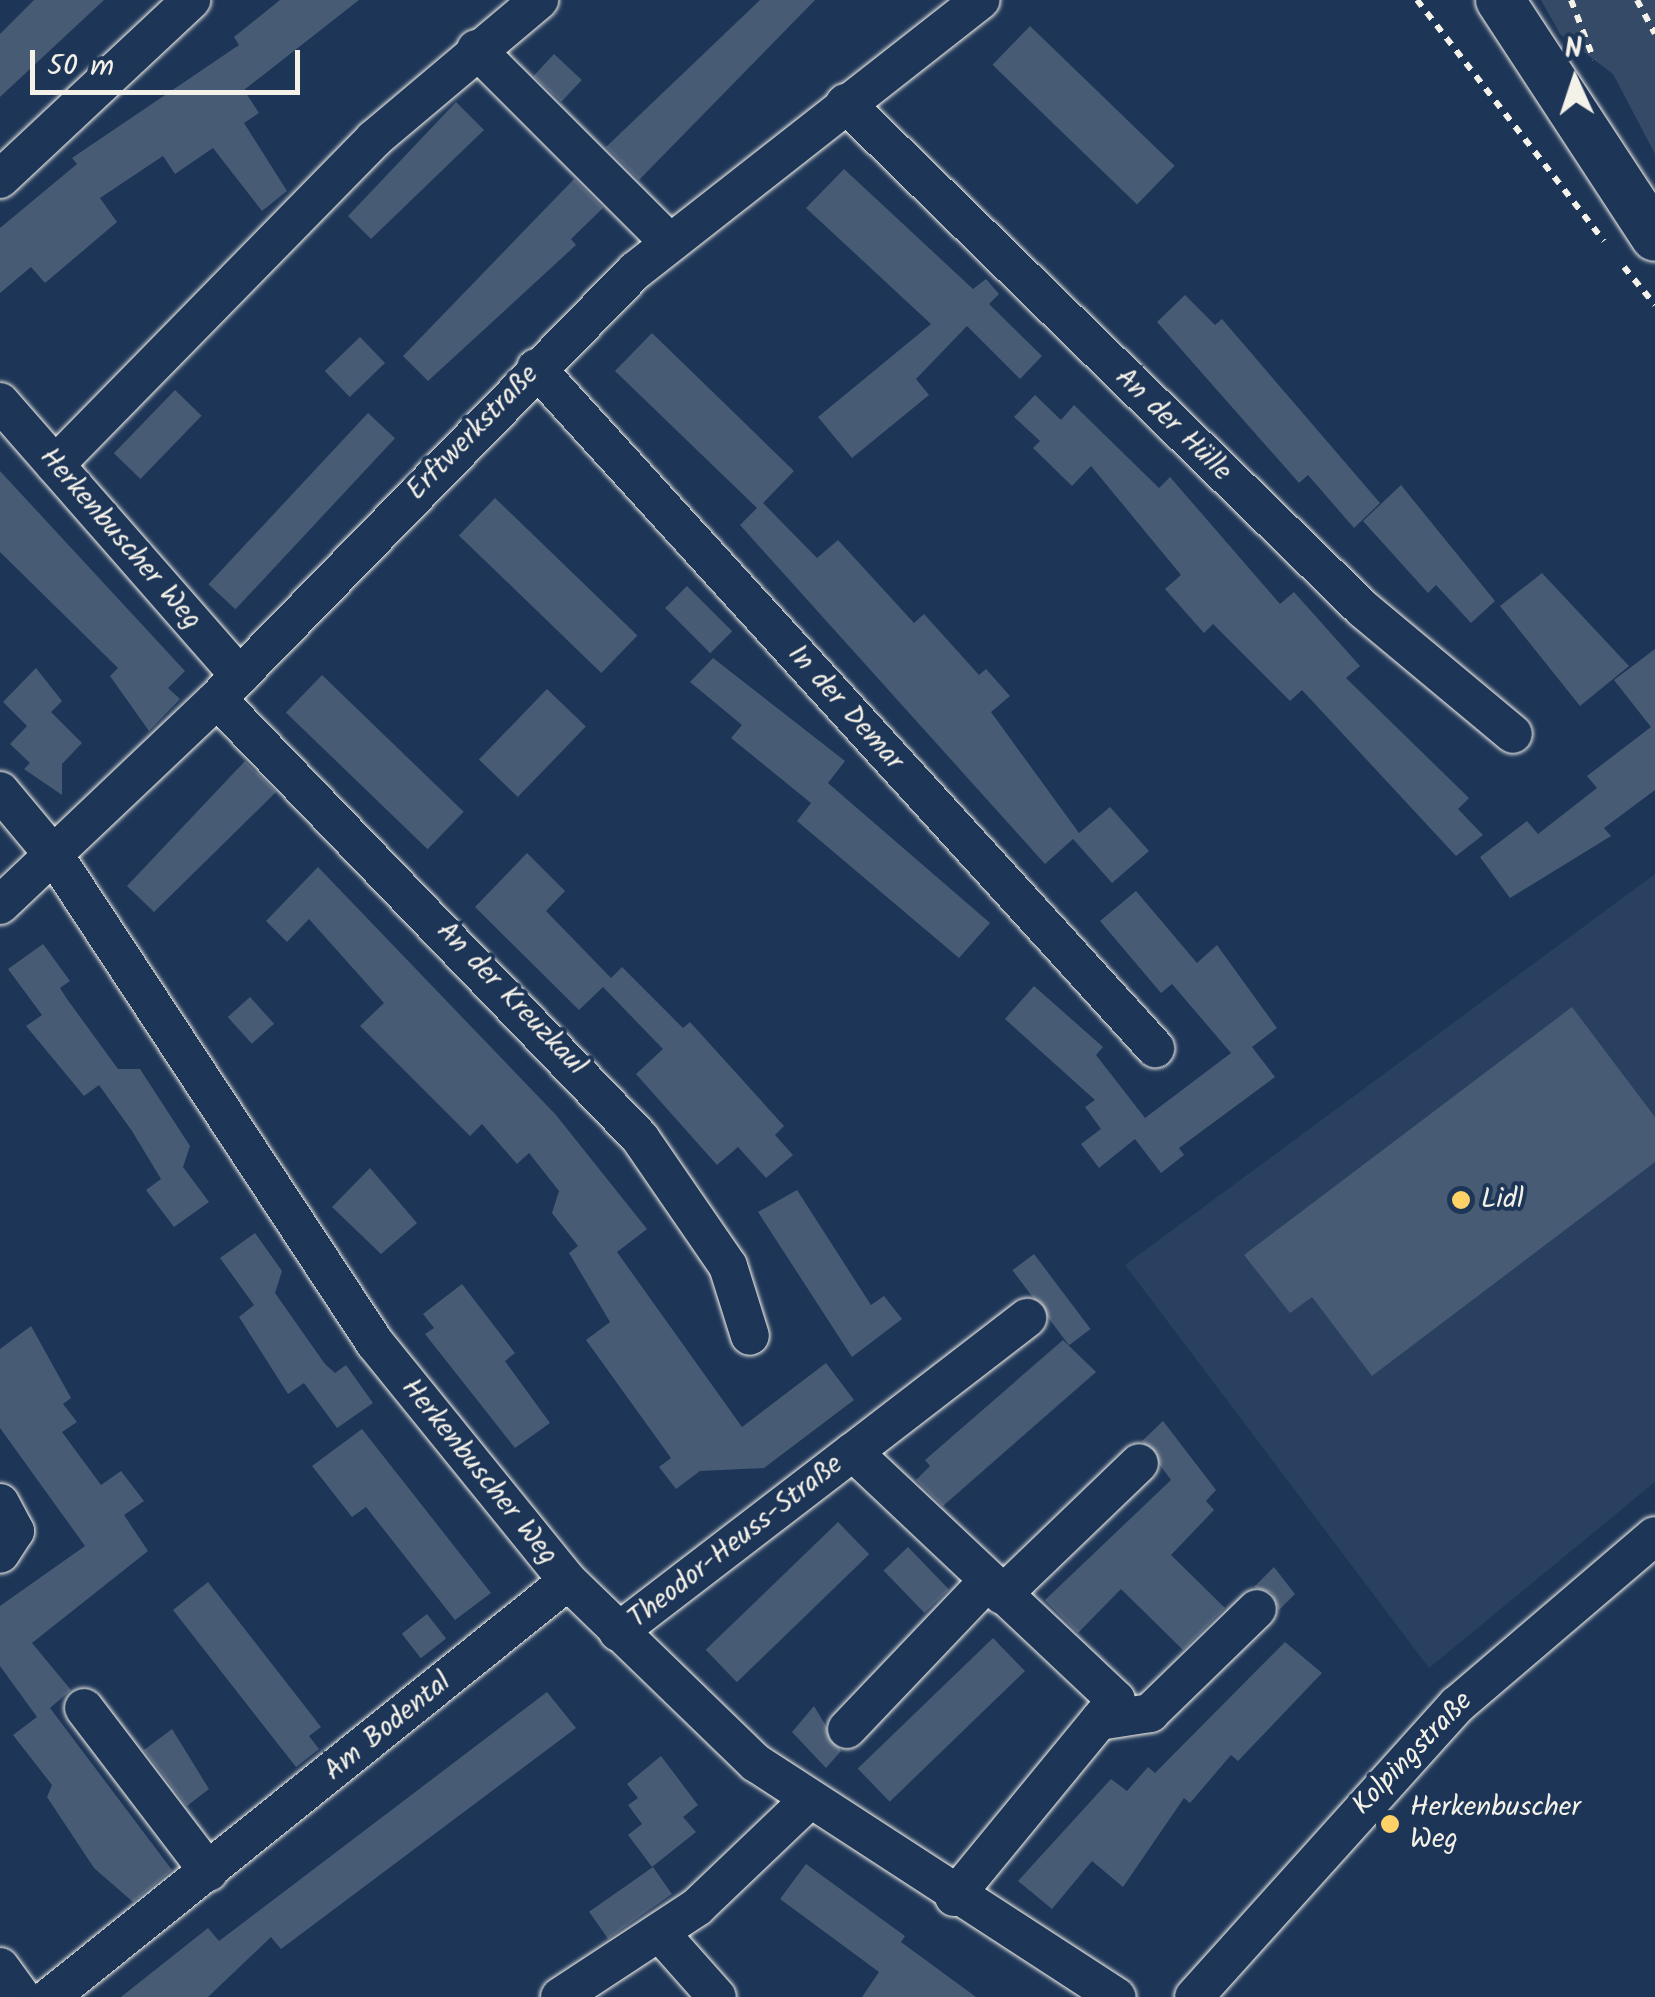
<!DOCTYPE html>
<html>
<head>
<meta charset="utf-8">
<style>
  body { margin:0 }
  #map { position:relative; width:1655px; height:1997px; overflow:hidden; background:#1d3557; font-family:Kalam,sans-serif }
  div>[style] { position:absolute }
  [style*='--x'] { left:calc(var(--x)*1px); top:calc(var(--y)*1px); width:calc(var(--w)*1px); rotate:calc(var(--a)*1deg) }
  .built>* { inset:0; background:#2a4060 }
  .green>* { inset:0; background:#354a67 }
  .building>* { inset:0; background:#485b74; transform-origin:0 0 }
  .path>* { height:6px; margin-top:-3px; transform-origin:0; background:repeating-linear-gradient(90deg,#f4f1e8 0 8px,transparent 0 16px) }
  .roads { filter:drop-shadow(0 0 2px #f4f1e8) drop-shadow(0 0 2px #f4f1e8) }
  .minor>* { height:38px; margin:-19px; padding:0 19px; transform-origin:19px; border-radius:19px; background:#1d3557 }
  .major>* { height:48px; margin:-24px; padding:0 24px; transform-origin:24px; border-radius:24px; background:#1d3557 }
  .dots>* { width:28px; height:28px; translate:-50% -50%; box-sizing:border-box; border:5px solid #1d3557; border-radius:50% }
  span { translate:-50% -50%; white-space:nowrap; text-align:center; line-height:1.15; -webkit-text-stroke:8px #1d3557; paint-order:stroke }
  .street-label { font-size:28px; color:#f4f1e8 }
  .poi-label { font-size:28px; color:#f4f1e8 }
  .left { translate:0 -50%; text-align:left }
  .north { position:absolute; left:1525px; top:30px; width:100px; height:100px; -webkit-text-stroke:8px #1d3557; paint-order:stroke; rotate:357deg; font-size:28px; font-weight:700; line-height:40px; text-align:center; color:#f4f1e8 }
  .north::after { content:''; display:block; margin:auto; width:35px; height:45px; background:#f4f1e8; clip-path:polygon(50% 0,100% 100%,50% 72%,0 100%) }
  .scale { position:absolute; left:30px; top:50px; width:270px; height:45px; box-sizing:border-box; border:5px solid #f4f1e8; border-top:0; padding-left:12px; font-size:30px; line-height:35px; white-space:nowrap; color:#f4f1e8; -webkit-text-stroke:8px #1d3557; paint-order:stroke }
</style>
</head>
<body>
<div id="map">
  <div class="built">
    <div style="clip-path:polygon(1655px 874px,1655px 1482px,1429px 1668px,1125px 1265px)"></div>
  </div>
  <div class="green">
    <div style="clip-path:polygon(1541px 0,1655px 0,1655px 154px,1613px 74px,1560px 34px)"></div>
  </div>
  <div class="building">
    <div style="clip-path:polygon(34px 0,104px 0,0 97px,0 34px)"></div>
    <div style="clip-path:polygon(280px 0,359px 0,244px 90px,259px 113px,244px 123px,287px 191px,262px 211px,213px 148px,175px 174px,163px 156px,100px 198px,117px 222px,45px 283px,31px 267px,0 293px,0 228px,77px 164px,72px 158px,239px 45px,234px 37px)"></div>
    <div style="clip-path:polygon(760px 0,815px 0,639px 180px,606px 147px)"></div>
    <div style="left:1030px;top:26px;width:201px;height:54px;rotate:44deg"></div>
    <div style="left:554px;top:54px;width:38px;height:30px;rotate:43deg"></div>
    <div style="clip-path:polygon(456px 102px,484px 130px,371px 239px,348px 216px)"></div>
    <div style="clip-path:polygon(844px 169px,973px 289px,986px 279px,999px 294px,989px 304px,1042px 356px,1020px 379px,967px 326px,916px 379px,929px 395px,852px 458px,818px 417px,931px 324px,806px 208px)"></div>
    <div style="clip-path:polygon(574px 179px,603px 208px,571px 239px,576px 245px,428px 381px,403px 356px)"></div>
    <div style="clip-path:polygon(1185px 295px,1215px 325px,1222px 319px,1380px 503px,1354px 528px,1308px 475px,1299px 483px,1157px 322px)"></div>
    <div style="clip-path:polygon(652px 333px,794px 471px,763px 503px,817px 558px,838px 540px,914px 623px,924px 614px,979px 675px,986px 669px,1010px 696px,991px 712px,1079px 833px,1110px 807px,1149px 851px,1112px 883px,1073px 839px,1045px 864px,740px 525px,757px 508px,615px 371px)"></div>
    <div style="left:360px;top:337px;width:36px;height:49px;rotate:46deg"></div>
    <div style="left:175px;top:390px;width:37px;height:88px;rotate:44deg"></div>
    <div style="clip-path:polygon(1035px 395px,1061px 420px,1074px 405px,1159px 488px,1170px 477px,1280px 604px,1294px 592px,1360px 666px,1346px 678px,1469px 798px,1458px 809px,1483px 835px,1456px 856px,1302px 690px,1290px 701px,1213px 624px,1204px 633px,1165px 589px,1181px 575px,1091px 466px,1072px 486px,1033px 448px,1040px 441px,1014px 417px)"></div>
    <div style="left:368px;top:413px;width:37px;height:234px;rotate:43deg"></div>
    <div style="clip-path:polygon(0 471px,185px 671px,168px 688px,180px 699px,149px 731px,110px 676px,118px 668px,0 552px)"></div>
    <div style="clip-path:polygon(1401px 485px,1495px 601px,1471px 623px,1436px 585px,1428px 593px,1363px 521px)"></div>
    <div style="left:495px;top:498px;width:198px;height:52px;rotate:44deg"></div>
    <div style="clip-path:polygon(1542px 573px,1629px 666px,1580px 706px,1500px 606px)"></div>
    <div style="left:687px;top:586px;width:64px;height:31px;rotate:45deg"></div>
    <div style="clip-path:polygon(1655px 649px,1655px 790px,1604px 828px,1611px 836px,1510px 898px,1480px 857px,1527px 821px,1538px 834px,1597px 788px,1587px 776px,1651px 727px,1614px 680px)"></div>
    <div style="clip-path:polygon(713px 658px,845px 761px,828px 783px,990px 923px,959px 958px,797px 821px,811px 803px,731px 738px,742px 725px,690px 682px)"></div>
    <div style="clip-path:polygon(36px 668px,62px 701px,51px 712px,82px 743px,62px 764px,62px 795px,24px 769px,30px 763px,10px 744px,27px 726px,3px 702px)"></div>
    <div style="left:322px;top:675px;width:197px;height:52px;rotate:44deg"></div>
    <div style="left:547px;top:689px;width:54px;height:98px;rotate:44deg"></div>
    <div style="clip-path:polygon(245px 761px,276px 792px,154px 912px,127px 886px)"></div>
    <div style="clip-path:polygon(527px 853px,565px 891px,546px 911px,611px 978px,622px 967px,683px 1028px,690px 1022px,784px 1126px,775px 1135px,793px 1155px,766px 1178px,738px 1147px,717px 1165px,636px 1074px,663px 1049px,603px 987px,579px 1010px,475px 907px)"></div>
    <div style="clip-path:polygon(318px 867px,556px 1115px,647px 1229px,617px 1252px,742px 1427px,826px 1363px,854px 1400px,764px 1468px,700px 1471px,676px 1489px,659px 1467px,671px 1458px,586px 1340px,610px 1322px,569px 1253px,578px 1246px,552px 1213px,559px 1191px,529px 1153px,517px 1164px,482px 1124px,470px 1136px,360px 1026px,384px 1003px,309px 919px,287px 942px,266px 921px)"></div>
    <div style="clip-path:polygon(1136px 891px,1197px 963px,1217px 945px,1277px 1028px,1252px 1047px,1275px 1077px,1179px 1148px,1184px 1155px,1161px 1173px,1135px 1139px,1099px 1168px,1081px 1144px,1101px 1129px,1085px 1107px,1095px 1100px,1005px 1019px,1034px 986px,1103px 1047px,1096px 1055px,1145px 1118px,1231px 1053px,1172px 984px,1161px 993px,1100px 921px)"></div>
    <div style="clip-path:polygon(43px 944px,70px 981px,60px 988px,67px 999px,118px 1069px,140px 1069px,190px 1146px,183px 1167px,209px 1202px,174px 1227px,146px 1190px,161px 1179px,132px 1131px,99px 1085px,84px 1096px,26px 1026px,42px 1015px,8px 969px)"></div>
    <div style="left:250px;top:997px;width:36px;height:30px;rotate:48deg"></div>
    <div style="clip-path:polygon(1572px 1007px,1655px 1117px,1655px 1162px,1372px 1376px,1312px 1297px,1290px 1313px,1244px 1255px)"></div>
    <div style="clip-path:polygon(370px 1168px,417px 1223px,381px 1254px,332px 1207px)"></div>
    <div style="clip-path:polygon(797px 1190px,871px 1305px,884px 1296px,902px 1319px,852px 1357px,758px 1212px)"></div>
    <div style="clip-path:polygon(255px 1233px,282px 1271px,275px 1293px,325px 1364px,335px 1373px,346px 1365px,373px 1403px,337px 1428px,304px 1383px,288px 1394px,239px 1317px,254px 1305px,220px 1258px)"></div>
    <div style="left:1034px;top:1254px;width:94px;height:27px;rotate:53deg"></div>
    <div style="clip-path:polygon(462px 1284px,515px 1353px,505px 1361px,550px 1423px,515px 1448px,425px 1334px,434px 1328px,423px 1314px)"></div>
    <div style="clip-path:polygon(31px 1326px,71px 1398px,63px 1404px,77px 1422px,62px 1432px,101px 1485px,121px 1471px,144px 1501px,124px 1515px,148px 1551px,32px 1643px,71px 1690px,50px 1708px,172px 1870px,133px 1902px,94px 1868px,47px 1797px,52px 1785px,13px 1735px,37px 1717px,0 1666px,0 1606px,85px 1546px,0 1428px,0 1349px)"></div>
    <div style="clip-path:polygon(1063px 1340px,1096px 1372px,943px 1506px,916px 1480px,930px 1466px,925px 1460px)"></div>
    <div style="clip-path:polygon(1163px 1421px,1216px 1490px,1206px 1501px,1214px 1510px,1171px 1555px,1225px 1608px,1183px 1650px,1121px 1589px,1078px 1633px,1045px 1600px,1171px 1480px,1142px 1441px)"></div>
    <div style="clip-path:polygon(362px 1429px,491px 1593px,455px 1620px,366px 1507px,352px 1517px,312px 1466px)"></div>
    <div style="left:838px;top:1522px;width:45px;height:184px;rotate:46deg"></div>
    <div style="left:908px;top:1547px;width:59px;height:34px;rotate:46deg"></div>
    <div style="clip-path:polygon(1274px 1567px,1295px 1594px,1279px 1610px,1272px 1593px,1254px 1587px)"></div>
    <div style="clip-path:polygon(208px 1582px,321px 1727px,309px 1736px,319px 1749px,296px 1767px,173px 1610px)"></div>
    <div style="left:427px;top:1614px;width:31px;height:32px;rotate:52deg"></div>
    <div style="left:993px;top:1638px;width:46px;height:188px;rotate:46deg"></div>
    <div style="clip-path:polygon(1285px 1642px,1322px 1673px,1238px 1761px,1231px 1755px,1190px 1803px,1184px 1798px,1123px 1887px,1092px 1861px,1052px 1909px,1018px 1881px,1111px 1779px,1127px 1791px,1148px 1767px,1155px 1773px)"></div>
    <div style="clip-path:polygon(547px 1692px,576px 1728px,281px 1949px,271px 1937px,208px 1997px,121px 1997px,208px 1928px,219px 1941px)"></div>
    <div style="clip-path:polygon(814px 1706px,841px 1751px,826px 1768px,792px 1732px)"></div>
    <div style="clip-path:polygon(172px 1729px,209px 1789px,187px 1806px,144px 1750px)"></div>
    <div style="clip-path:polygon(661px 1756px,698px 1805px,683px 1817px,696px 1832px,652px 1867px,628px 1835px,642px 1824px,628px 1805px,638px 1798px,627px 1784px)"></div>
    <div style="clip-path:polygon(806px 1864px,905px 1936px,901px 1942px,976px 1997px,862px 1997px,879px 1972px,780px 1899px)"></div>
    <div style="left:653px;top:1867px;width:33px;height:78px;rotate:55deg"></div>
  </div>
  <div class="path">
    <div style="--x:1417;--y:0;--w:305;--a:52.2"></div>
    <div style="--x:1571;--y:0;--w:64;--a:69"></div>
    <div style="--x:1637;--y:0;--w:38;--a:62"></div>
    <div style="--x:1624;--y:267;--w:49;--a:50.8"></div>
  </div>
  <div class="roads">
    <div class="minor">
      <div style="--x:476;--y:49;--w:273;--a:45"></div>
      <div style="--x:845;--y:103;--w:724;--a:44.33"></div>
      <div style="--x:1363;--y:609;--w:195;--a:39.8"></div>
      <div style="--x:0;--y:179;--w:262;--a:-43.1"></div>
      <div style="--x:536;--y:368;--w:920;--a:47.69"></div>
      <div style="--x:0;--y:402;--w:364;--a:48.8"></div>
      <div style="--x:55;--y:465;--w:456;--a:-45.6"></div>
      <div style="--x:374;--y:139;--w:216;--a:-40.1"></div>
      <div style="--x:217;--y:699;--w:610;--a:46.06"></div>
      <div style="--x:640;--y:1138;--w:155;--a:55.5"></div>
      <div style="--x:728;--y:1266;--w:73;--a:72.6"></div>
      <div style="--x:0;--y:791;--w:87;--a:50.1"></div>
      <div style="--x:56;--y:858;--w:581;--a:56.67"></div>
      <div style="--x:375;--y:1343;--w:306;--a:51"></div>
      <div style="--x:568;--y:1581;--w:262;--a:44.1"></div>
      <div style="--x:756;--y:1763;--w:430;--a:33"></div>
      <div style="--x:0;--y:905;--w:299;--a:-43.5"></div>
      <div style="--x:217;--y:699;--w:598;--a:-45.68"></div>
      <div style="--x:635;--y:271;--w:439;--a:-38.1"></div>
      <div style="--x:853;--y:1452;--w:220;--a:-37.6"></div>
      <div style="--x:0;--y:1503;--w:32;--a:62"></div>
      <div style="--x:15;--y:1531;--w:27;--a:123"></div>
      <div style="--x:1002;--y:1595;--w:190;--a:-43.9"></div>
      <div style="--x:618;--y:1632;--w:296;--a:-37.5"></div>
      <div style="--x:853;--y:1452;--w:361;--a:43.3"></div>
      <div style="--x:1116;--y:1700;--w:255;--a:129.4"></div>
      <div style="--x:84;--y:1708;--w:206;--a:52.7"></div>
      <div style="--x:1099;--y:1721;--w:52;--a:-8.9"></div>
      <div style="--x:1150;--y:1713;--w:149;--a:-44.2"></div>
      <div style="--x:847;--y:1729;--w:204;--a:-46.4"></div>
      <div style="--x:661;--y:1934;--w:84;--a:48.4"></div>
      <div style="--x:0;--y:1967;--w:37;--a:54"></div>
      <div style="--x:50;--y:1997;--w:664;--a:-38.77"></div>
      <div style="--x:560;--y:1997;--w:164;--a:-33.3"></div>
      <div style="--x:697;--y:1907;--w:153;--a:-43.7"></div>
      <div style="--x:1194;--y:1997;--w:393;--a:-48"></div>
      <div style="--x:1457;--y:1705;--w:260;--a:-40.5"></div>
    </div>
    <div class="major">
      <div style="--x:1500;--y:0;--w:283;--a:56.8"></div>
    </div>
  </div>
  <div class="dots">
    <div style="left:1461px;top:1200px;background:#ffd166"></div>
    <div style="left:1390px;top:1824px;background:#ffd166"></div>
  </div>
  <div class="street-label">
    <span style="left:1173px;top:425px;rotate:44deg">An der Hülle</span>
    <span style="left:473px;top:433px;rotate:-46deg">Erftwerkstraße</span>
    <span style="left:120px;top:539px;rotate:49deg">Herkenbuscher Weg</span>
    <span style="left:845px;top:708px;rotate:48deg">In der Demar</span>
    <span style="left:511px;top:999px;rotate:46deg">An der Kreuzkaul</span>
    <span style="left:479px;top:1472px;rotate:51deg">Herkenbuscher Weg</span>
    <span style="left:736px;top:1542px;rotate:-38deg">Theodor-Heuss-Straße</span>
    <span style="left:388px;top:1727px;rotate:-39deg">Am Bodental</span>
    <span style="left:1413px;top:1754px;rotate:-46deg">Kolpingstraße</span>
  </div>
  <div class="poi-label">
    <span class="left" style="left:1481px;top:1200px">Lidl</span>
    <span class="left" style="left:1410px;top:1824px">Herkenbuscher<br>Weg</span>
  </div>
  <div class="north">N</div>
  <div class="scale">50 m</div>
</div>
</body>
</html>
